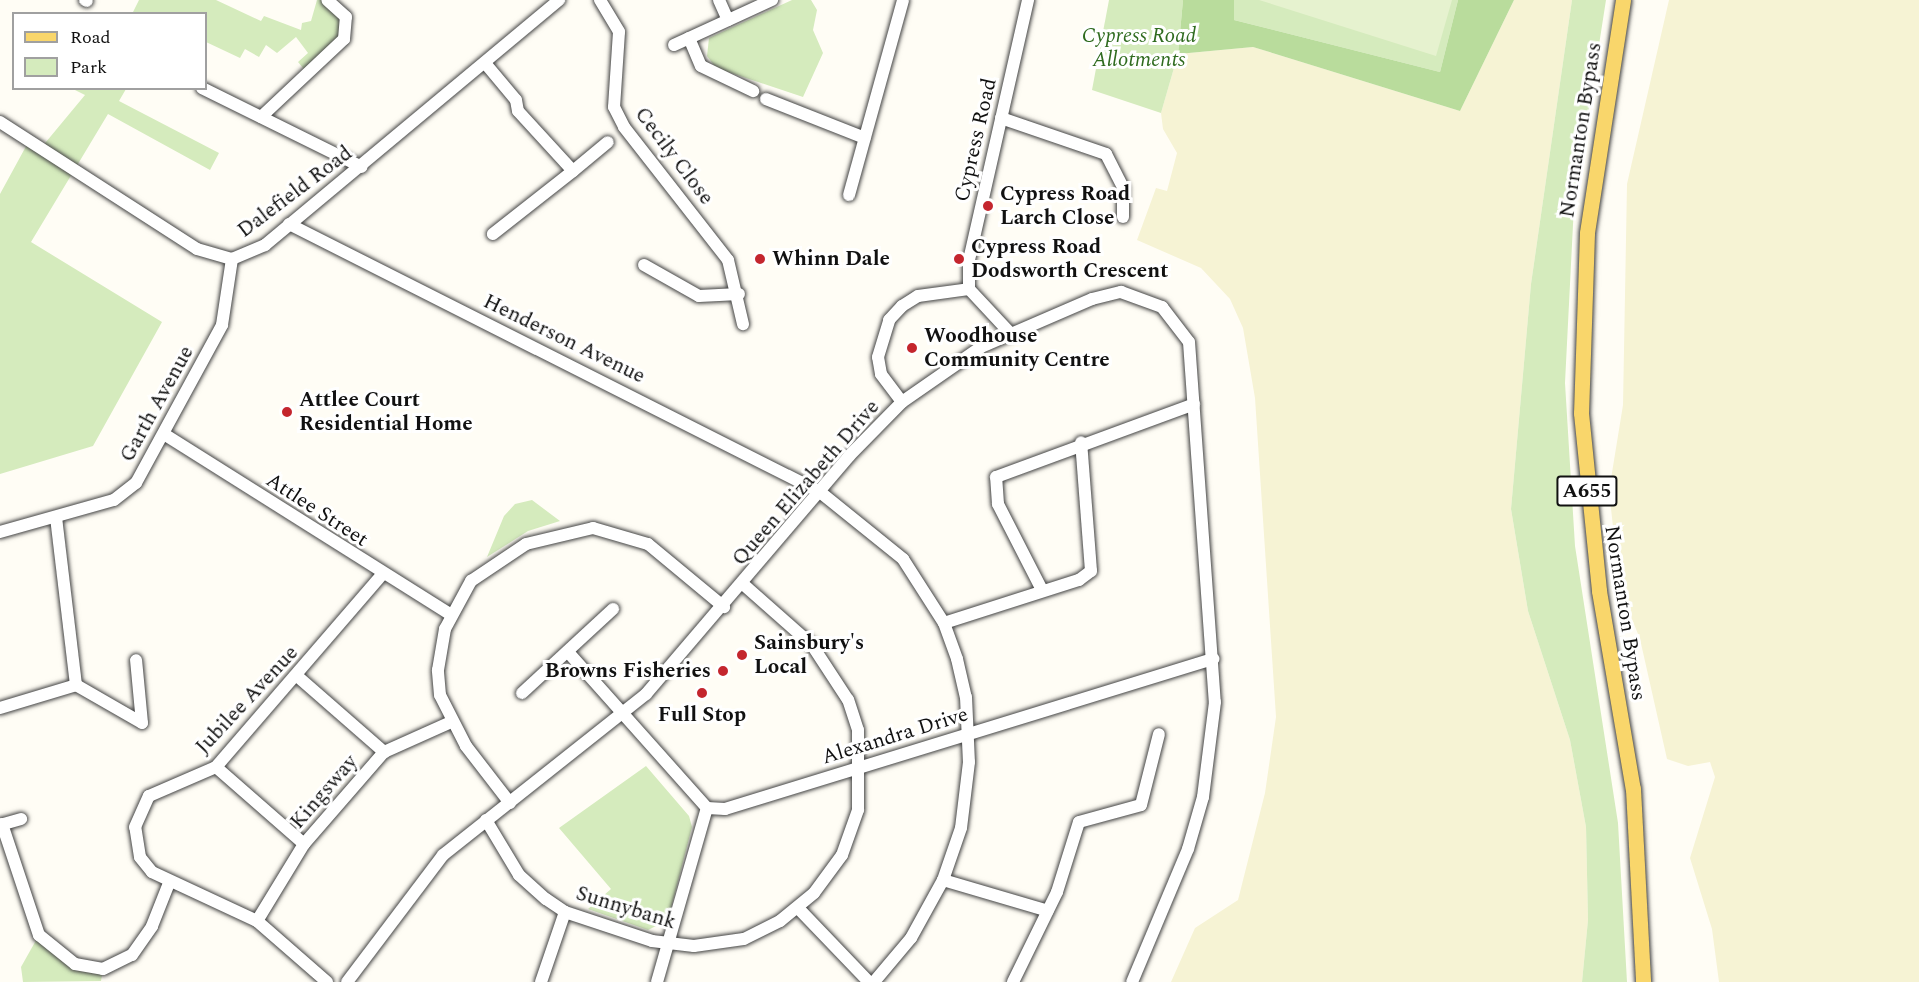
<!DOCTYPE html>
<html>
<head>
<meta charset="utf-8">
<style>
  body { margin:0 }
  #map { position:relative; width:1919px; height:982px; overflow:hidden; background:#fffdf5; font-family:Spectral,serif }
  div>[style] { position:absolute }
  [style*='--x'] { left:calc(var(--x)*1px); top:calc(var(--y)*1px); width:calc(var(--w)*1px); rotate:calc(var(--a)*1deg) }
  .farmland>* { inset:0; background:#f6f3d4 }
  .green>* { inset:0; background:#d5ebbd }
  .forest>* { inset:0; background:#b9dc9c }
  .pitch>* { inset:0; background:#e6f2cf }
  .roads { filter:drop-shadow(0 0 2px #444) drop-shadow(0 0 2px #444) }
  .minor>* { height:12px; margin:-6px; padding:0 6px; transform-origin:6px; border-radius:6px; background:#fff }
  .major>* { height:15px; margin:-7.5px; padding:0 7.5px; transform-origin:7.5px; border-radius:7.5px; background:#f9d66b }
  .dots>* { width:16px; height:16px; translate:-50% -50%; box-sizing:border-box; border:3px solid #fff; border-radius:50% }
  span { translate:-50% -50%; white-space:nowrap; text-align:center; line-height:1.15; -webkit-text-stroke:6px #fff; paint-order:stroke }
  .shield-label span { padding:2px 4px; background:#fff; border:2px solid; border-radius:4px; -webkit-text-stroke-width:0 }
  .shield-label { font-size:20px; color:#111; font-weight:700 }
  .park-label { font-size:21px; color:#2f6b1f; font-style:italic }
  .street-label { font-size:21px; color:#111 }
  .poi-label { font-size:21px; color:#111; font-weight:700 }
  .left { translate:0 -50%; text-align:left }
  .right { translate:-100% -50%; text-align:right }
  .legend { position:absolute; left:12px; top:12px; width:195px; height:78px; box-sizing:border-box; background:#fff; border:2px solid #a0a0a0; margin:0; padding:8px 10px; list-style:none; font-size:18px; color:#111 }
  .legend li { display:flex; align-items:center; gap:12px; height:30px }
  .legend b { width:30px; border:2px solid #a0a0a0 }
</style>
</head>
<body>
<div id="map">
  <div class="farmland">
    <div style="clip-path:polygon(1514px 0,1572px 0,1531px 284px,1511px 509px,1528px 611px,1570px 740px,1586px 827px,1588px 920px,1582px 982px,1171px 982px,1195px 928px,1238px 900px,1265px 793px,1276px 717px,1255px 398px,1243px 328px,1230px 299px,1201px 268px,1137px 240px,1156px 188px,1167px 191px,1177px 153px,1163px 129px,1161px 113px,1178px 54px,1253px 47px,1460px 111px)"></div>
    <div style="clip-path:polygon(1669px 0,1919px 0,1919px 982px,1719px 982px,1712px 929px,1690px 858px,1715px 777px,1710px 762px,1688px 766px,1667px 759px,1640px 639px,1620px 589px,1609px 491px,1623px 405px,1627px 184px)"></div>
  </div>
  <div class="green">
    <div style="clip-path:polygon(139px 0,216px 0,261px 21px,264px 16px,301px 30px,302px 23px,311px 21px,317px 0,327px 0,347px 27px,308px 74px,298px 62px,308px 53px,296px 37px,277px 53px,266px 45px,259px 57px,245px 49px,240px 58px,206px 42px,206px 14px,132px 14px)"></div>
    <div style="clip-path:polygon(792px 0,811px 0,817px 10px,813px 30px,823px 53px,803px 97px,716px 68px,707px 56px,709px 38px)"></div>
    <div style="clip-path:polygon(1109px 0,1183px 0,1178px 54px,1161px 113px,1092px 90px)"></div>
    <div style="clip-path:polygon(1234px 0,1458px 0,1440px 72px,1234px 20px)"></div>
    <div style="clip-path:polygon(1572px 0,1606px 0,1574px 205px,1565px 383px,1575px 546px,1618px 823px,1627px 982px,1582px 982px,1588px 920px,1586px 827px,1570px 740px,1528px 611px,1511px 509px,1531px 284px)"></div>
    <div style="clip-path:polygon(73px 89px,126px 89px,119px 101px,219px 153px,210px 170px,108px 114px,31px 242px,162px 322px,93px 446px,0 474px,0 194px,30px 139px,41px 148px,85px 95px)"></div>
    <div style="clip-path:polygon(532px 500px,560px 521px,528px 531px,487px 557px,504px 516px,515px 504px)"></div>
    <div style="clip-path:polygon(646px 766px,689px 816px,692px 827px,668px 920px,648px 930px,588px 909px,611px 889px,559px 828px)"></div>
    <div style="clip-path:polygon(39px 935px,48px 947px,103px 969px,101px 981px,23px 982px,21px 967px)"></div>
  </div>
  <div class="forest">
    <div style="clip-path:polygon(1183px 0,1234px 0,1234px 20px,1440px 72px,1458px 0,1514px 0,1460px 111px,1253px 47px,1178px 54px)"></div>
  </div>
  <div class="pitch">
    <div style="clip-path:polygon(1259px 0,1452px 0,1436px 56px)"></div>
  </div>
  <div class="roads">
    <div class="minor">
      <div style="--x:85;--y:0;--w:2;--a:27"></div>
      <div style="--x:600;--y:0;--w:37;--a:59"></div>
      <div style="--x:619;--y:32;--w:75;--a:93.8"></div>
      <div style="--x:614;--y:107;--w:22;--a:63"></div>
      <div style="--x:624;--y:127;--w:169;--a:52"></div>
      <div style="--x:728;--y:260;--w:66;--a:76.8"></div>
      <div style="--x:719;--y:0;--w:22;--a:66"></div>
      <div style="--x:689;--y:38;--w:30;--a:67"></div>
      <div style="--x:701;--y:66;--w:58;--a:25.7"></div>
      <div style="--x:674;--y:45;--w:108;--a:-24.7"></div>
      <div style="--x:485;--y:63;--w:48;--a:50"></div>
      <div style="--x:516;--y:100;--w:11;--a:80"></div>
      <div style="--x:518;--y:111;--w:81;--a:47.5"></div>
      <div style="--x:573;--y:171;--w:102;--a:141.8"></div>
      <div style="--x:202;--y:88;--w:178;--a:26.3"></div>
      <div style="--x:766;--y:99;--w:106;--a:21.5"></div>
      <div style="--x:261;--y:117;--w:114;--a:-43.2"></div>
      <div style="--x:344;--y:39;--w:22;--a:-85"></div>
      <div style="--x:346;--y:17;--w:25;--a:-138"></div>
      <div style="--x:1001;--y:118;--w:111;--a:18.9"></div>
      <div style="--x:1106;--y:154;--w:38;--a:63"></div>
      <div style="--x:1123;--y:188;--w:29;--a:90"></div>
      <div style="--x:0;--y:122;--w:234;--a:32.8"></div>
      <div style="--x:197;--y:249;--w:36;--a:16"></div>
      <div style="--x:232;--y:259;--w:36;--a:-23"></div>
      <div style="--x:265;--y:245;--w:383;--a:-39.8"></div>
      <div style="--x:573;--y:171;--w:45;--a:-39.6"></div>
      <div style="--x:849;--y:195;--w:202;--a:-74.5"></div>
      <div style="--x:289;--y:224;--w:595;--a:26.78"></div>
      <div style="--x:820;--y:492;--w:107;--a:38.9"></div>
      <div style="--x:903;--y:559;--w:76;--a:57.4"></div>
      <div style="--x:944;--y:623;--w:38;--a:70"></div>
      <div style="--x:957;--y:659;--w:39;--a:77"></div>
      <div style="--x:966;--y:697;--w:65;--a:87.4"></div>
      <div style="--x:969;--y:762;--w:66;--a:96.9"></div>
      <div style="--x:961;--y:828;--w:55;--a:109.1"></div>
      <div style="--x:943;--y:880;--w:66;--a:118.9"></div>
      <div style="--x:911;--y:938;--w:57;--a:130.1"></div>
      <div style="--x:644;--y:265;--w:63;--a:29.4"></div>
      <div style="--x:699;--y:296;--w:40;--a:-2.9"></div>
      <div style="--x:969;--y:289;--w:29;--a:-90"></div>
      <div style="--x:969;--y:260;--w:267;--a:-77.2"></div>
      <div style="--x:902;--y:402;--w:35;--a:-127"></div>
      <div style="--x:881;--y:374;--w:17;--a:-100"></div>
      <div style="--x:878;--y:357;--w:39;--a:-73"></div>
      <div style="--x:889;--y:320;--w:19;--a:-47"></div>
      <div style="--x:902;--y:306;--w:19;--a:-32"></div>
      <div style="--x:918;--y:296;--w:51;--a:-7.8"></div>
      <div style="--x:969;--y:289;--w:60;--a:47"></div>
      <div style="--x:164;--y:434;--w:339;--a:32.2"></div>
      <div style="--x:0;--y:532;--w:118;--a:-15.7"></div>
      <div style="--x:114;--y:500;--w:28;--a:-38"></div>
      <div style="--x:136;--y:483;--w:180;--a:-61.4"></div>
      <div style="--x:222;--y:325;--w:67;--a:-81.4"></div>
      <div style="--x:1042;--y:590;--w:97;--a:-117.1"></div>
      <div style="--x:998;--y:504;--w:27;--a:-94"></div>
      <div style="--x:996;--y:477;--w:211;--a:-20.2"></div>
      <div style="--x:944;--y:623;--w:142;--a:-17.7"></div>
      <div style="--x:1079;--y:580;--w:15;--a:-37"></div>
      <div style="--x:1091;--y:571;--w:129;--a:-94.4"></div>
      <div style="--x:568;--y:652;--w:209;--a:48.3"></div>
      <div style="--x:707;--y:808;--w:18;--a:3"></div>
      <div style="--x:725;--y:809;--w:511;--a:-17.09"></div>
      <div style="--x:297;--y:676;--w:116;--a:41.1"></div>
      <div style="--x:76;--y:685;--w:76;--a:29.9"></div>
      <div style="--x:142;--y:723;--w:63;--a:-95.4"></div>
      <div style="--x:522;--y:693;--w:124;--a:-42.7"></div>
      <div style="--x:0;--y:708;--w:79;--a:-16.8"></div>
      <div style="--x:76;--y:685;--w:168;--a:-96.8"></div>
      <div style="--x:216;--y:767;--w:117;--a:41.2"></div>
      <div style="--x:510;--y:803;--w:72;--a:-127.7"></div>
      <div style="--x:466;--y:746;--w:57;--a:-117"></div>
      <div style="--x:440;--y:695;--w:25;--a:-95"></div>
      <div style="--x:438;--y:670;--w:42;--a:-80.3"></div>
      <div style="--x:445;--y:629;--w:55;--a:-61.6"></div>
      <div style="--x:471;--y:581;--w:66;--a:-33.9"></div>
      <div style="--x:526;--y:544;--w:69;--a:-13.4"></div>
      <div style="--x:593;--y:528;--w:57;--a:16.2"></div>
      <div style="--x:648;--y:544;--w:99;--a:39.7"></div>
      <div style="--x:486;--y:820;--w:64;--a:59"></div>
      <div style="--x:519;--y:875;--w:36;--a:42"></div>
      <div style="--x:546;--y:899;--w:23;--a:34"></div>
      <div style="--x:565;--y:912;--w:92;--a:18.4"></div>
      <div style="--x:652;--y:941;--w:42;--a:6.8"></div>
      <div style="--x:694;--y:946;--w:50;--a:-8"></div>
      <div style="--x:744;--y:939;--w:40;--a:-26.6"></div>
      <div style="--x:780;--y:921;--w:44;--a:-39.5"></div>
      <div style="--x:814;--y:893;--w:47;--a:-53.6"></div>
      <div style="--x:842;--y:855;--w:48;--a:-70.4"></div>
      <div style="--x:858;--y:810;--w:80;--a:-90"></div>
      <div style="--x:858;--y:730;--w:32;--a:-108"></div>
      <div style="--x:848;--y:700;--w:66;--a:-123.2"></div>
      <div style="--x:812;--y:645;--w:91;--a:-138.6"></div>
      <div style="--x:2;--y:824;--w:117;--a:71.6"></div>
      <div style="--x:39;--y:935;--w:46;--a:38.9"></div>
      <div style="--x:75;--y:964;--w:28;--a:10"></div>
      <div style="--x:103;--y:969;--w:32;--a:-26"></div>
      <div style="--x:132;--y:955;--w:35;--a:-55"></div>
      <div style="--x:152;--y:926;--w:46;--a:-68.4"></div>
      <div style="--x:0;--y:825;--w:22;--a:-16"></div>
      <div style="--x:943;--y:880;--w:109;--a:16.4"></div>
      <div style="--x:798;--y:908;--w:103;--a:46.2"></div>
      <div style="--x:257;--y:921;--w:90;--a:-58.6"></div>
      <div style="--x:304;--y:844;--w:122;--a:-49"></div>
      <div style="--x:384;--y:752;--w:73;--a:-24.1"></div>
      <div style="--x:327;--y:982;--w:93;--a:-138.9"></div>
      <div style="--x:257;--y:921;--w:116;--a:-155"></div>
      <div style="--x:152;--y:872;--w:19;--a:-129"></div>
      <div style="--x:140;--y:857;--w:30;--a:-99"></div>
      <div style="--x:135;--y:827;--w:34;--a:-66"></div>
      <div style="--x:149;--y:796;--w:73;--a:-23.4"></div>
      <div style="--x:216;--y:767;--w:254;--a:-49.2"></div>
      <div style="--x:347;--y:982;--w:159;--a:-52.9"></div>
      <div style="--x:443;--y:855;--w:259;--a:-38.4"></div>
      <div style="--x:646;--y:694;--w:313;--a:-49.5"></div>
      <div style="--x:849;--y:456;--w:76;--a:-45.5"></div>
      <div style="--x:902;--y:402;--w:96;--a:-34.8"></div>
      <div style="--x:981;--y:347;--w:121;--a:-23.4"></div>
      <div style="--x:1092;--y:299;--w:30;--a:-14"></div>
      <div style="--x:1121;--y:292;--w:44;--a:20.1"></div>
      <div style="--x:1162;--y:307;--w:44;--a:52.4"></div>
      <div style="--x:1189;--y:342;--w:361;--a:85.9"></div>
      <div style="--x:1215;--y:702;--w:96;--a:97.2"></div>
      <div style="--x:1203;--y:797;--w:54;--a:106.1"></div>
      <div style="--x:1188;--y:849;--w:144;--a:112.8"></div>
      <div style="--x:541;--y:982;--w:74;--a:-71.1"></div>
      <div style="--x:657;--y:982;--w:181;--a:-74"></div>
      <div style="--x:1013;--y:982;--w:100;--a:-63.9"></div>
      <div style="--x:1057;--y:892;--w:73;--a:-72.6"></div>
      <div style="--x:1079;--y:822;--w:64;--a:-15.3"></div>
      <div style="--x:1141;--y:805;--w:73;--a:-75.8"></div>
    </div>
    <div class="major">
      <div style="--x:1623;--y:0;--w:236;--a:98.8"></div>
      <div style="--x:1587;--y:233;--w:180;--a:91.9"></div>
      <div style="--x:1581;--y:413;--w:179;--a:84.2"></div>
      <div style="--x:1599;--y:591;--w:201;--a:80.3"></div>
      <div style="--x:1633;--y:789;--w:193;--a:87"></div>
    </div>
  </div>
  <div class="dots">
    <div style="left:988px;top:206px;background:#c4262e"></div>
    <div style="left:760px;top:259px;background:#c4262e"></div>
    <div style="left:959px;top:259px;background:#c4262e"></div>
    <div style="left:912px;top:348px;background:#c4262e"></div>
    <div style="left:287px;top:412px;background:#c4262e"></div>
    <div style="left:742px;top:655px;background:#c4262e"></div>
    <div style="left:723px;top:671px;background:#c4262e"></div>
    <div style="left:702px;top:693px;background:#c4262e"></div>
  </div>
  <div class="shield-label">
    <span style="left:1587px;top:491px">A655</span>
  </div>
  <div class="park-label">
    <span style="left:1139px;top:48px">Cypress Road<br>Allotments</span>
  </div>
  <div class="street-label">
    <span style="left:1581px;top:130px;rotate:-81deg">Normanton Bypass</span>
    <span style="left:976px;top:140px;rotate:-77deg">Cypress Road</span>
    <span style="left:674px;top:156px;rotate:53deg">Cecily Close</span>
    <span style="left:295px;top:192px;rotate:-37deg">Dalefield Road</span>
    <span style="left:564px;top:339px;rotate:26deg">Henderson Avenue</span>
    <span style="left:157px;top:404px;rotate:-61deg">Garth Avenue</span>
    <span style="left:806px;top:483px;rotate:-49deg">Queen Elizabeth Drive</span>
    <span style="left:317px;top:510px;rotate:33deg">Attlee Street</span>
    <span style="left:1625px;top:613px;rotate:81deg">Normanton Bypass</span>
    <span style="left:247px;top:700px;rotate:-47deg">Jubilee Avenue</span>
    <span style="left:895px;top:736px;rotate:-17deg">Alexandra Drive</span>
    <span style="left:324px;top:792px;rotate:-49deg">Kingsway</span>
    <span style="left:626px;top:908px;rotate:17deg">Sunnybank</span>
  </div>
  <div class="poi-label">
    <span class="left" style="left:1000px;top:206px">Cypress Road<br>Larch Close</span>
    <span class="left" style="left:971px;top:259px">Cypress Road<br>Dodsworth Crescent</span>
    <span class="left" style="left:772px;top:259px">Whinn Dale</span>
    <span class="left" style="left:924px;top:348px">Woodhouse<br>Community Centre</span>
    <span class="left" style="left:299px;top:412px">Attlee Court<br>Residential Home</span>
    <span class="left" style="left:754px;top:655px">Sainsbury's<br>Local</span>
    <span class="right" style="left:711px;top:671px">Browns Fisheries</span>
    <span style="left:702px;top:715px">Full Stop</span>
  </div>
  <ul class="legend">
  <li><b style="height:8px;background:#f9d66b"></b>Road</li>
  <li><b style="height:16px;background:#d5ebbd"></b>Park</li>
  </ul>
</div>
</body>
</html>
